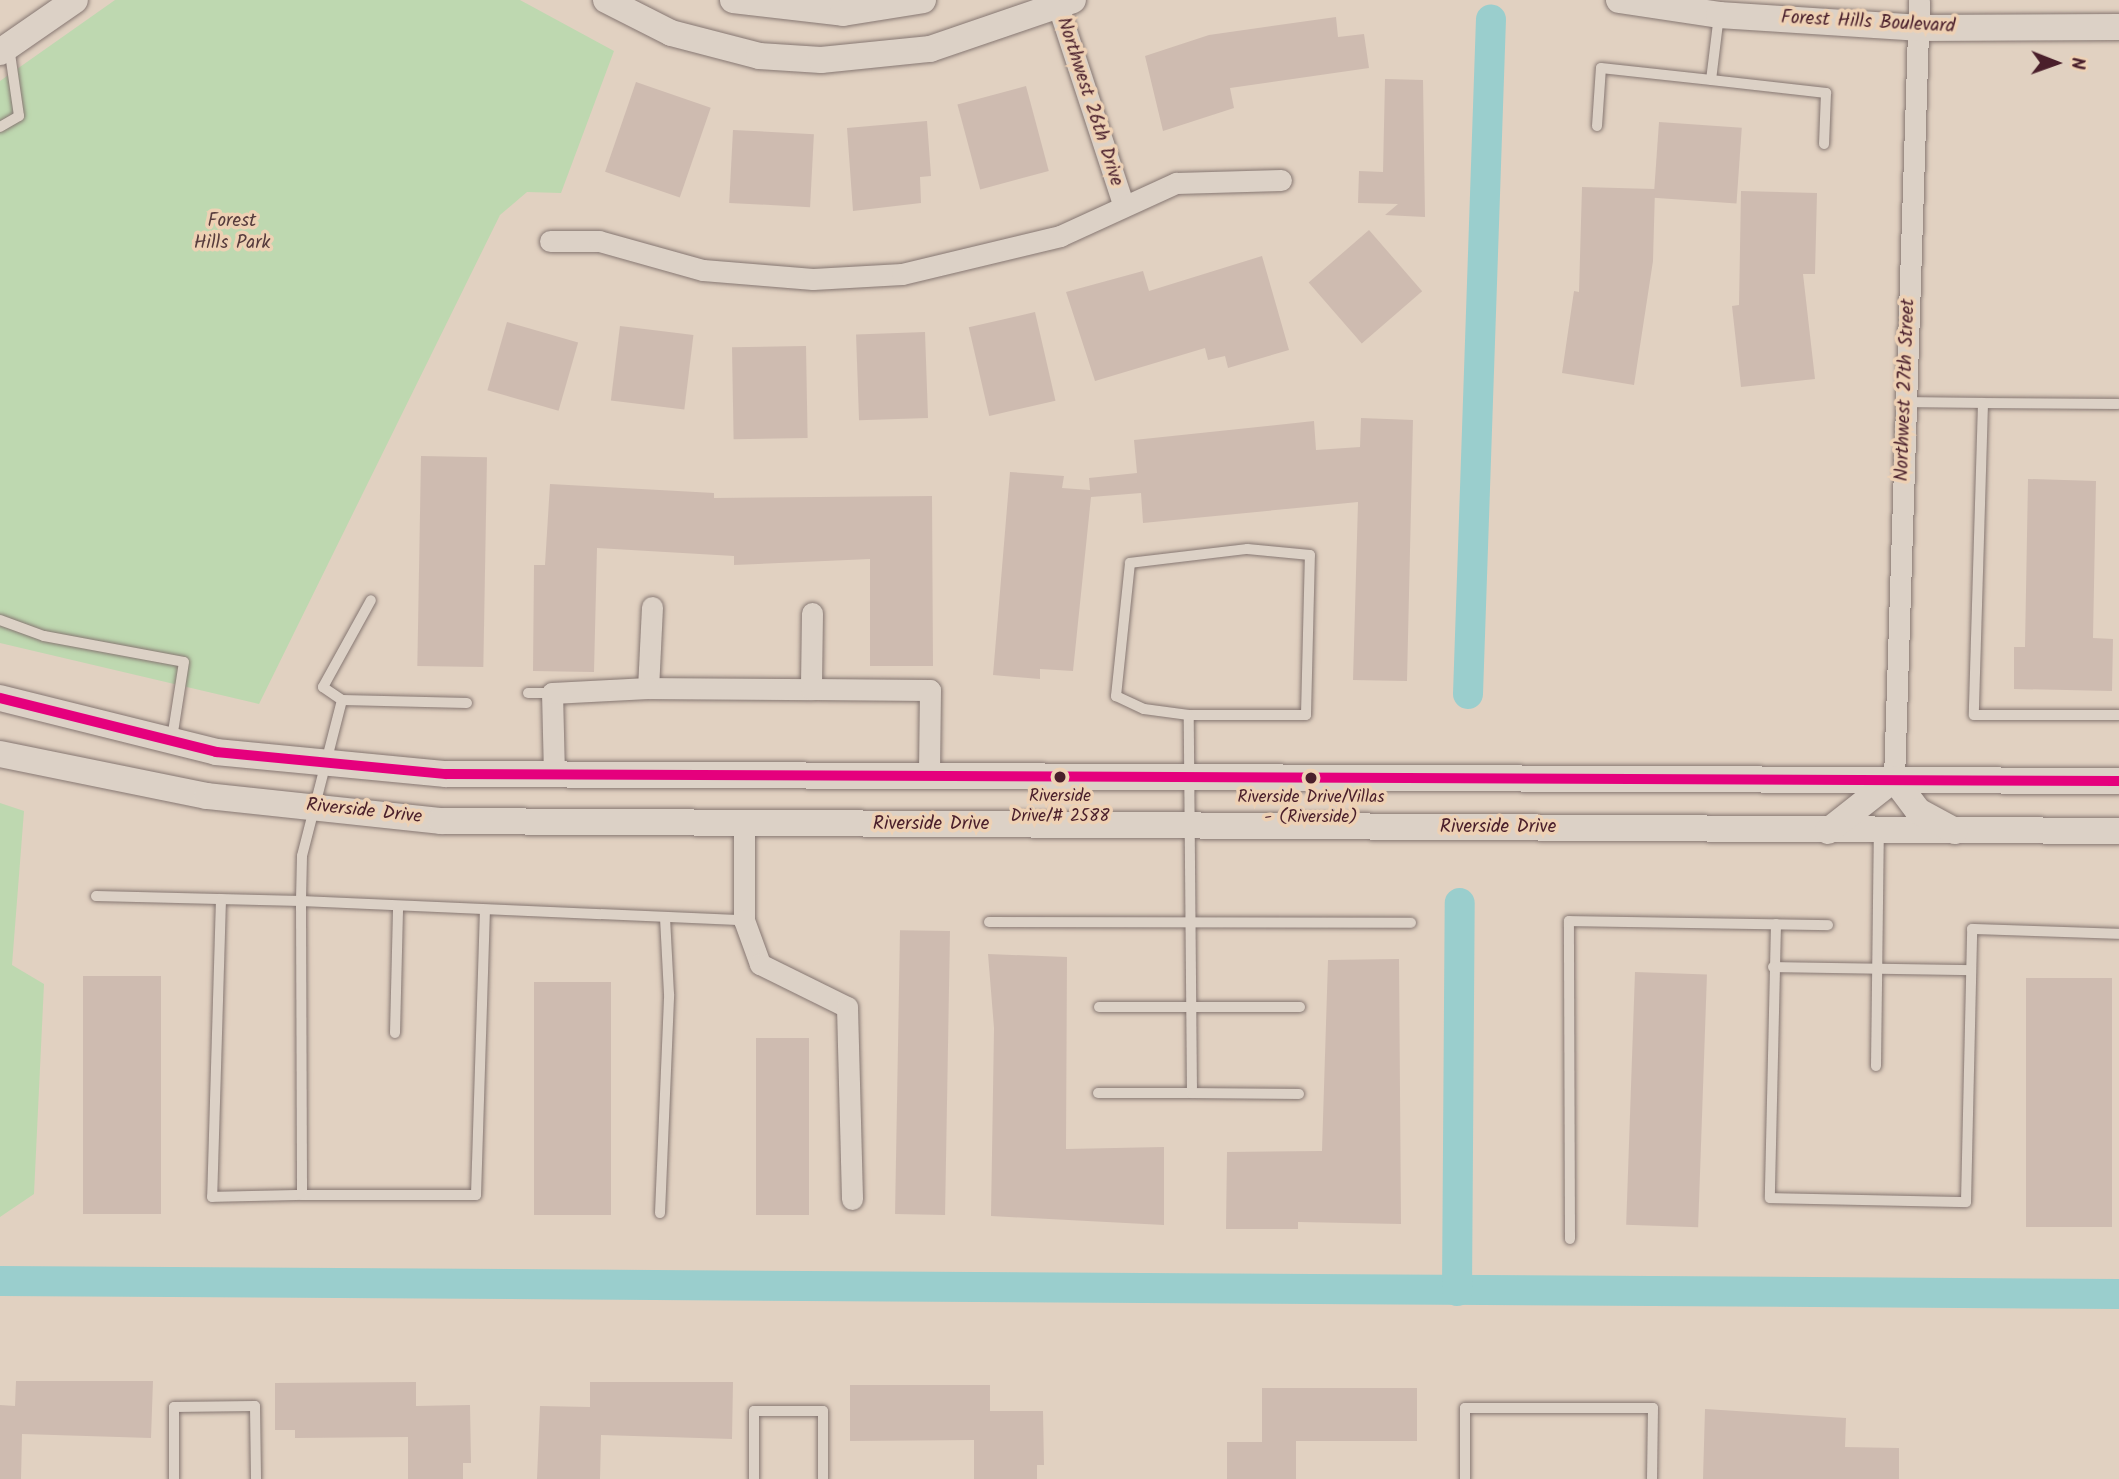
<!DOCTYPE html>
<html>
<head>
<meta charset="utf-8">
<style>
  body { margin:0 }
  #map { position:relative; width:2119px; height:1479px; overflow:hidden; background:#e1d1c1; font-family:Kalam,sans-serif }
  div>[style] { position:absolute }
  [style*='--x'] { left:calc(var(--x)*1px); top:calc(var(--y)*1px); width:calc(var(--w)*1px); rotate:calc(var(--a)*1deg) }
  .green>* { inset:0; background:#bed8b0 }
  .canal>* { height:30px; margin:-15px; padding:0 15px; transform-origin:15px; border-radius:15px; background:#9acecd }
  .building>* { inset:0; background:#cebbb0; transform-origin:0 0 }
  .roads { filter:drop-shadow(0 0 2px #867772) drop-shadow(0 0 2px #867772) }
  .service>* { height:10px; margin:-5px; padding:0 5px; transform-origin:5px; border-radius:5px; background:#dcd1c6 }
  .minor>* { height:21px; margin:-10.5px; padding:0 10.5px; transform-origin:10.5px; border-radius:10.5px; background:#dcd1c6 }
  .tertiary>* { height:26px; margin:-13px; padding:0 13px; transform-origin:13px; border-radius:13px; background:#dcd1c6 }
  .bus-1>* { height:10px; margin:-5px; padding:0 5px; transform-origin:5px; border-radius:5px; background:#e5007d }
  .dots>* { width:19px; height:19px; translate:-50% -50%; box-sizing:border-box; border:4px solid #eed1b4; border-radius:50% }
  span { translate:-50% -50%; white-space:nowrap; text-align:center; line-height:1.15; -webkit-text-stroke:7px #eed1b4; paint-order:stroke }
  .bus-label { font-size:17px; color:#4a1f2b }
  .street-label { font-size:19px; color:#4a1f2b }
  .park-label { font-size:19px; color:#573c3d }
  .north { position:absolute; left:2021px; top:28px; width:70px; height:70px; -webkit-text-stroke:5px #eed1b4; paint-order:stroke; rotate:91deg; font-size:19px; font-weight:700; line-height:28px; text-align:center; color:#4a1f2b }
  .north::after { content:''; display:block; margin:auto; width:24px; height:32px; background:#4a1f2b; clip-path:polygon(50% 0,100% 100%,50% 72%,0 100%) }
</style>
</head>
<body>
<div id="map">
  <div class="green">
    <div style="clip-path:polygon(115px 0,520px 0,614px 51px,561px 193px,527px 192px,500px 215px,259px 704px,0 643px,0 81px)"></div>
    <div style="clip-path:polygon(0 803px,24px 811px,12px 965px,44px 984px,34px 1194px,0 1217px)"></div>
  </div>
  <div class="canal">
    <div style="--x:1468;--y:694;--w:675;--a:-88.05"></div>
    <div style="--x:0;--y:1281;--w:2119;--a:0.35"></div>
    <div style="--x:1457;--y:1291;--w:388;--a:-89.6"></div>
  </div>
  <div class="building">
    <div style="clip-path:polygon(1336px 17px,1338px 37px,1364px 34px,1369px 68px,1230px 88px,1234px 108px,1163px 131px,1145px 56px,1209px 35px)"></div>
    <div style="clip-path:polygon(1385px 79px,1423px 80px,1425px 217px,1385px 215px,1398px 204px,1358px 203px,1359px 171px,1383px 172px)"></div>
    <div style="left:636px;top:82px;width:79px;height:95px;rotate:19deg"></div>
    <div style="left:1026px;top:86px;width:88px;height:71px;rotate:75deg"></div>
    <div style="clip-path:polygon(927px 121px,931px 176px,920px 177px,921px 203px,853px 211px,847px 128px)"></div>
    <div style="left:1659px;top:122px;width:83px;height:76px;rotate:4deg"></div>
    <div style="left:733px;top:130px;width:81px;height:73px;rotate:3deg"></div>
    <div style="clip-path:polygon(1582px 187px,1655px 189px,1653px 261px,1634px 385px,1562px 373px,1574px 291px,1579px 292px)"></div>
    <div style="clip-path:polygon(1741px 191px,1817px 193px,1815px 274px,1803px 274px,1815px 379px,1741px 387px,1732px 306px,1739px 305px)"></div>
    <div style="left:1369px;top:230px;width:81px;height:80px;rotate:49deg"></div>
    <div style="clip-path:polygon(1262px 256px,1289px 350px,1228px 368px,1225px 356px,1208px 360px,1205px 348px,1095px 381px,1066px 292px,1143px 271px,1149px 291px)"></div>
    <div style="left:1035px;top:312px;width:91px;height:68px;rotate:77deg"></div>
    <div style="left:507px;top:322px;width:74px;height:71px;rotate:16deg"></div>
    <div style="left:620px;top:326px;width:74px;height:75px;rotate:7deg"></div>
    <div style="left:925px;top:332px;width:86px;height:69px;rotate:88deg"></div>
    <div style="left:806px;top:346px;width:92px;height:74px;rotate:89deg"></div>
    <div style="clip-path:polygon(1361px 418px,1413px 420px,1407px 681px,1353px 680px,1358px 502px,1143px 523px,1141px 493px,1091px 497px,1073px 671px,1040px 669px,1040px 679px,993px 675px,1010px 472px,1064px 476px,1062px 488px,1090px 490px,1089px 478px,1137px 473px,1134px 440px,1314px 421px,1316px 450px,1360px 447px)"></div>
    <div style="left:421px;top:456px;width:66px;height:210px;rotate:1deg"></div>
    <div style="clip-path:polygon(2028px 479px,2096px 481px,2093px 638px,2113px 639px,2112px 691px,2014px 689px,2014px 647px,2025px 647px)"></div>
    <div style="clip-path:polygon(550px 484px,714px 493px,714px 498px,932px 496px,933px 666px,870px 666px,870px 559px,734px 565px,734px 556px,597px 548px,594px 672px,533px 671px,534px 565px,545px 565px)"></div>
    <div style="left:950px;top:931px;width:284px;height:50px;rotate:91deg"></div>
    <div style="clip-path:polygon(988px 954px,1067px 957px,1066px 1149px,1164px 1147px,1164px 1225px,991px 1216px,994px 1028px)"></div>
    <div style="clip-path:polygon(1399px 959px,1401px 1224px,1298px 1222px,1298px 1229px,1226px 1229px,1227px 1152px,1322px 1151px,1328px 960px)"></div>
    <div style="left:1635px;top:972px;width:72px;height:253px;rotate:2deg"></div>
    <div style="left:83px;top:976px;width:78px;height:238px"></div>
    <div style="left:2112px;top:978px;width:249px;height:86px;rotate:90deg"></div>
    <div style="left:611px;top:982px;width:233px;height:77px;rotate:90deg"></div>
    <div style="left:756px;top:1038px;width:53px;height:177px"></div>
    <div style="clip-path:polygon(16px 1381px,153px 1381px,151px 1438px,22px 1434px,21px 1479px,0 1479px,0 1405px,15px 1406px)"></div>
    <div style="clip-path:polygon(416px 1382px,416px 1406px,470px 1405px,471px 1463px,463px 1463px,463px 1479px,408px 1479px,408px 1437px,295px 1438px,295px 1430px,275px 1430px,275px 1383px)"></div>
    <div style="clip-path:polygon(590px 1382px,733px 1382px,732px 1439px,601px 1435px,600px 1479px,537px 1479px,540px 1406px,590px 1407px)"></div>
    <div style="clip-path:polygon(850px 1385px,990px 1385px,990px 1411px,1043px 1411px,1044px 1465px,1037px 1465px,1037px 1479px,974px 1479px,974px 1440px,850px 1441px)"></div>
    <div style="clip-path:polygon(1262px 1388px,1417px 1388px,1417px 1441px,1296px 1441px,1296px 1479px,1227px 1479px,1227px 1442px,1262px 1442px)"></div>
    <div style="clip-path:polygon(1705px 1409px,1846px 1418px,1845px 1447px,1899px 1448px,1899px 1479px,1703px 1479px)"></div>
  </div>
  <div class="roads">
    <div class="service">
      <div style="--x:1719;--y:15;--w:65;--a:97"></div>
      <div style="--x:1711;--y:80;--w:116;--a:6.4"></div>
      <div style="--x:1826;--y:93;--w:51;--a:92.2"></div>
      <div style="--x:1597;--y:126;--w:58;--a:-86.1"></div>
      <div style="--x:1601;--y:68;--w:111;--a:6.2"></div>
      <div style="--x:0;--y:127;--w:22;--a:-30"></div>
      <div style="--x:19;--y:116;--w:70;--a:-98.2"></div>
      <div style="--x:1906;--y:402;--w:77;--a:0.7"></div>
      <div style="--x:1983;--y:403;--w:312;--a:91.7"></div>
      <div style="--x:1974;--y:715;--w:145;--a:0"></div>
      <div style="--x:1983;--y:403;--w:135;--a:0.4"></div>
      <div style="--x:0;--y:620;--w:47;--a:20"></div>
      <div style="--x:44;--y:636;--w:142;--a:10.5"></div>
      <div style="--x:184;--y:662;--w:78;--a:98.9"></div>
      <div style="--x:528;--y:693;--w:24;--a:0"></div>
      <div style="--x:342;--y:700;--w:23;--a:-146"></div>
      <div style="--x:323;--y:687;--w:99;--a:-61.1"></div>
      <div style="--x:467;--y:703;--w:125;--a:-178.6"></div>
      <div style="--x:342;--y:700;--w:161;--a:104.4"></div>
      <div style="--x:302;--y:856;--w:45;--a:91.3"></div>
      <div style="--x:301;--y:901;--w:443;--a:2.5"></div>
      <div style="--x:96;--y:896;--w:205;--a:1.4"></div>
      <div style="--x:301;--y:901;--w:294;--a:89.8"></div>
      <div style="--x:302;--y:1195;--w:174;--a:0"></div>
      <div style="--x:476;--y:1195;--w:285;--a:-88.2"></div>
      <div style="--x:221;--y:899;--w:298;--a:91.7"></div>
      <div style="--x:212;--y:1197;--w:90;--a:-1.3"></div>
      <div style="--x:989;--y:922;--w:422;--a:0.1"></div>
      <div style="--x:1776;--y:924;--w:274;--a:91.3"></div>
      <div style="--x:1770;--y:1198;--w:196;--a:1.2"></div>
      <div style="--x:1966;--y:1202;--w:273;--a:-88.7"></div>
      <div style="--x:1972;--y:929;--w:147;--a:1.9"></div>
      <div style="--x:1773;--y:967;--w:198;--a:0.9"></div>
      <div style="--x:1099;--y:1007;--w:201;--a:0"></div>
      <div style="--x:395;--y:1033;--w:127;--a:-88.6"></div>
      <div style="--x:1876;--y:1066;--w:234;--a:-89.3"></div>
      <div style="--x:1098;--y:1093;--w:94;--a:0"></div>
      <div style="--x:1192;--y:1093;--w:378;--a:-90.5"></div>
      <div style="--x:1189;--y:715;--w:117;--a:0"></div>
      <div style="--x:1306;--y:715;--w:160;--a:-88.6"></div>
      <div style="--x:1310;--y:555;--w:63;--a:-174.6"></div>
      <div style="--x:1247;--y:549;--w:118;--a:173.2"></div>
      <div style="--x:1130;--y:563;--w:134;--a:96"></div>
      <div style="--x:1116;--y:696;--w:31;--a:25"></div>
      <div style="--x:1144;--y:709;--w:45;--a:7.6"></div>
      <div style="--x:1192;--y:1093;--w:107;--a:0.5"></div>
      <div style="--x:660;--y:1213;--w:219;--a:-87.6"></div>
      <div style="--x:669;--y:994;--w:76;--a:-93"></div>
      <div style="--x:1570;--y:1239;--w:318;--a:-90.2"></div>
      <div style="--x:1569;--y:921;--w:259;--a:0.9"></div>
      <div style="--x:174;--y:1479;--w:72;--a:-90"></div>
      <div style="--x:174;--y:1407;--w:81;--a:-0.7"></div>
      <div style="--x:255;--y:1406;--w:73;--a:89.2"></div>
      <div style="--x:754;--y:1479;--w:68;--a:-90"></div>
      <div style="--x:754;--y:1411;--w:69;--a:0"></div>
      <div style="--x:823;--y:1411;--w:68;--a:90"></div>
      <div style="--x:1465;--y:1479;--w:71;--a:-90"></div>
      <div style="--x:1465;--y:1408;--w:188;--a:0"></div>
      <div style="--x:1653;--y:1408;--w:71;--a:90.8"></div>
    </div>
    <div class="minor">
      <div style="--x:1056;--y:0;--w:215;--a:71.8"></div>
      <div style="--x:550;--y:241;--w:49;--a:0"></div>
      <div style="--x:599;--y:241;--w:108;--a:15.6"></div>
      <div style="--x:703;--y:270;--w:110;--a:4.7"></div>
      <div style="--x:813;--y:279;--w:89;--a:-3.2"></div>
      <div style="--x:902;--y:274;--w:163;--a:-13.5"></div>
      <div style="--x:1060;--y:236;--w:128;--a:-24.6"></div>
      <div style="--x:1176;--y:183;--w:105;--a:-1.6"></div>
      <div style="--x:652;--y:607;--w:81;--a:92.8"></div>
      <div style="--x:648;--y:688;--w:163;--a:0.4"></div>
      <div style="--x:812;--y:613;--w:76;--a:90.8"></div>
      <div style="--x:811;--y:689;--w:119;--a:0.5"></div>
      <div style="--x:930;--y:690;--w:86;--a:90.7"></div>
      <div style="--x:554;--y:774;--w:81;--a:-91.4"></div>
      <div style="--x:552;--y:693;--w:96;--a:-3"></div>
      <div style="--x:1894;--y:779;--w:779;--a:-88.16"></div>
      <div style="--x:744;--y:823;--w:97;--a:90"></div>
      <div style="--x:744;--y:920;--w:47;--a:70"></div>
      <div style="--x:760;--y:964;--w:97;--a:26.3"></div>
      <div style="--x:847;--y:1007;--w:192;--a:88.5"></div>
    </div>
    <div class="tertiary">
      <div style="--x:606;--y:0;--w:73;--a:26.9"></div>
      <div style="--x:671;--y:33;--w:91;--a:14.6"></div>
      <div style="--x:759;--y:56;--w:62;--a:3.7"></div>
      <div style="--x:821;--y:60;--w:110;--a:-5.8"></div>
      <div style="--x:930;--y:49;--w:151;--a:-18.9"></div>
      <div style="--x:733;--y:0;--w:111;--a:6.7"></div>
      <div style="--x:843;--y:13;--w:81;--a:-9.2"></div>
      <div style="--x:1619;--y:0;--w:101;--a:8.5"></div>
      <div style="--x:1719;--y:15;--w:199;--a:3.7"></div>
      <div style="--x:1918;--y:28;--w:201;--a:-0.3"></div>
      <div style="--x:0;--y:52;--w:91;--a:-34.7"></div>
      <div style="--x:0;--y:698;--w:223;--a:14"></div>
      <div style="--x:216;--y:752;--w:231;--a:5.5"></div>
      <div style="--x:446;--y:774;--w:1673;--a:0.24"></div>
      <div style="--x:0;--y:754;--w:211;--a:11.5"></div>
      <div style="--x:207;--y:796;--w:235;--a:6.1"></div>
      <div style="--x:441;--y:821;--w:1678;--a:0.34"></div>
      <div style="--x:1894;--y:779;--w:40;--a:53"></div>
      <div style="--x:1918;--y:811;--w:42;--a:28.4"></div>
      <div style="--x:1828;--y:831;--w:84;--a:-38.2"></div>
    </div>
  </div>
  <div class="bus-1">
    <div style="--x:0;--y:698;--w:223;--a:14"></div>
    <div style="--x:216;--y:752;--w:231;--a:5.5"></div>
    <div style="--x:446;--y:774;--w:1673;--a:0.24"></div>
  </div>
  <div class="dots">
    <div style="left:1060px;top:777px;background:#4a1f2b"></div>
    <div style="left:1311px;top:778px;background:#4a1f2b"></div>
  </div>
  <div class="bus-label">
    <span style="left:1060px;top:807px">Riverside<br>Drive/# 2588</span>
    <span style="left:1311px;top:808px">Riverside Drive/Villas<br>- (Riverside)</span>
  </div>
  <div class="street-label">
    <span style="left:1868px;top:23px;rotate:3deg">Forest Hills Boulevard</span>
    <span style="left:1089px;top:102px;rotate:72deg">Northwest 26th Drive</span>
    <span style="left:1906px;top:390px;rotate:-88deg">Northwest 27th Street</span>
    <span style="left:364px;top:812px;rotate:6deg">Riverside Drive</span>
    <span style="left:931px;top:825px">Riverside Drive</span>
    <span style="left:1498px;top:828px">Riverside Drive</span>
  </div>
  <div class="park-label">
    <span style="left:232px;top:233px">Forest<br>Hills Park</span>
  </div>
  <div class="north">N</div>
</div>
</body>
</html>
